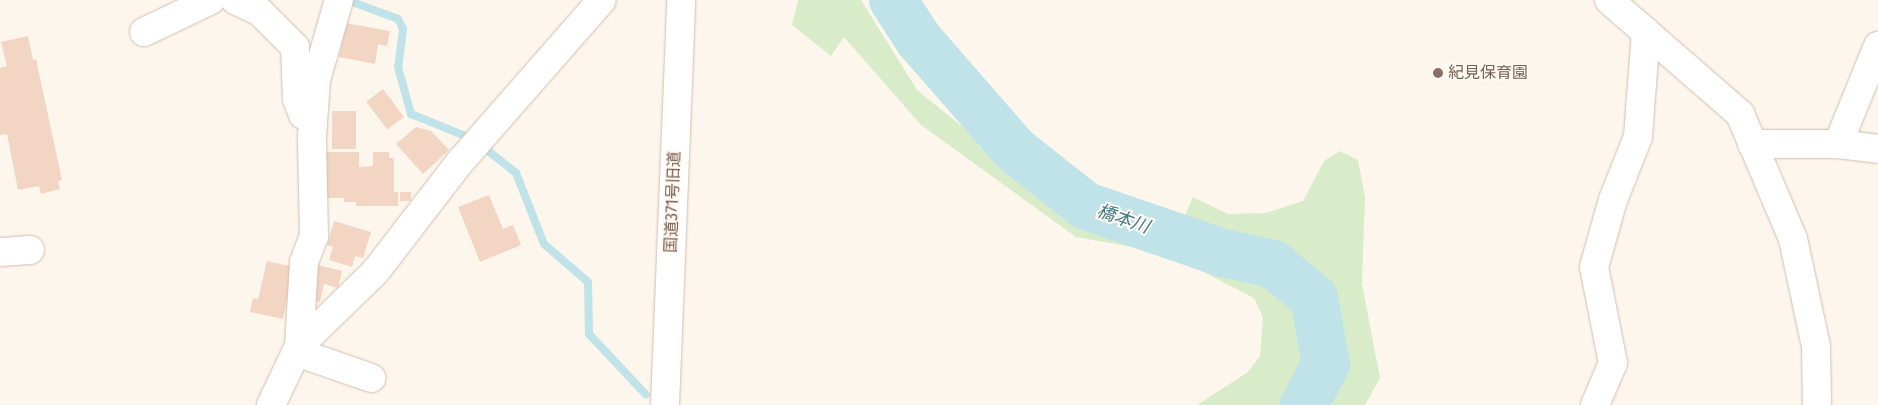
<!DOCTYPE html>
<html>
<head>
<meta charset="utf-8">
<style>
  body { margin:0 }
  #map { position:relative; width:1878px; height:405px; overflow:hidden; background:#fdf6ec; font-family:"Fira Sans","Noto Sans JP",sans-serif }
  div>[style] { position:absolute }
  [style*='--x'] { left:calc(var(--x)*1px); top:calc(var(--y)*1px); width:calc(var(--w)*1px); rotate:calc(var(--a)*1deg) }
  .green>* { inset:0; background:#d8ecc9 }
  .stream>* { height:8px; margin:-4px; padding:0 4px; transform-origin:4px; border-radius:4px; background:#bfe3e8 }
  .river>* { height:48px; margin:-24px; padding:0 24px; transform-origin:24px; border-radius:24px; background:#bfe3e8 }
  .building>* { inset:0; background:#f3d5c3; transform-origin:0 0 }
  .roads { filter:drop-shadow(0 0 1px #d1beb0) drop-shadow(0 0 1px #d1beb0) }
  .street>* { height:28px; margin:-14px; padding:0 14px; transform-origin:14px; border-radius:14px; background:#fff }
  .secondary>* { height:28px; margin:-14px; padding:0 14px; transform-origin:14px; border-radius:14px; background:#fff }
  .dots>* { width:14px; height:14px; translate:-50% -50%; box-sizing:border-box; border:2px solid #fffaf3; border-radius:50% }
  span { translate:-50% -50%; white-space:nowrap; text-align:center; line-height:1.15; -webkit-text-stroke:4px #fffaf3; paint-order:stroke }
  .education-label { font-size:16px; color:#785e54 }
  .left { translate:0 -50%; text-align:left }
  .street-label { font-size:16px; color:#7a5c4d }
  .water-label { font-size:18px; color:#437c86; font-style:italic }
</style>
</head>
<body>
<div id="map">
  <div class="green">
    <div style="clip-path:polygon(798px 0,861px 0,917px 90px,1045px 194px,1172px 246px,1193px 197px,1228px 214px,1266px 213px,1303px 201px,1324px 161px,1340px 151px,1358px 160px,1365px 198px,1362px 284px,1380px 378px,1365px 405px,1197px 405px,1248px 372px,1260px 356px,1263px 317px,1254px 298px,1167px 253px,1076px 237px,921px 125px,844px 37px,831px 56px,792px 25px)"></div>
  </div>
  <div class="stream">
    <div style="--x:347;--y:0;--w:54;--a:20.4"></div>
    <div style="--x:398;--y:19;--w:11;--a:63"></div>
    <div style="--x:403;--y:29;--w:38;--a:97"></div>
    <div style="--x:398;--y:67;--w:49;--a:74.5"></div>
    <div style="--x:411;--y:114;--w:67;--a:22"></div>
    <div style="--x:473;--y:139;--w:55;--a:38.3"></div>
    <div style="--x:516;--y:173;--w:76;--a:68.5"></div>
    <div style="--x:544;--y:244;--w:58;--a:40.8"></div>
    <div style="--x:588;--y:282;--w:52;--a:88.9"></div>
    <div style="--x:589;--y:334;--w:83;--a:46.9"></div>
  </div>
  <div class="river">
    <div style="--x:893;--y:0;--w:48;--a:57"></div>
    <div style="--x:919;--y:40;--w:146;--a:48.9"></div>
    <div style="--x:1015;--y:150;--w:90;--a:38.3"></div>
    <div style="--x:1086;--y:206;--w:145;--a:18.9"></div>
    <div style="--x:1223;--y:253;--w:51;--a:12.4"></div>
    <div style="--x:1273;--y:264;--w:53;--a:39.7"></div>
    <div style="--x:1314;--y:298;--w:67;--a:79.7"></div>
    <div style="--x:1326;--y:364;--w:47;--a:118.2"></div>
  </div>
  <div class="building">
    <div style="clip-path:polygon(346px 23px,390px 31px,387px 46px,378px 44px,375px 64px,339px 57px)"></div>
    <div style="clip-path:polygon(28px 36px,33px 60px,36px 59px,62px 180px,58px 181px,60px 189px,41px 194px,39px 186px,18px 190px,7px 134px,0 135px,0 68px,7px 66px,1px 42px)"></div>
    <div style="left:383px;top:89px;width:35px;height:21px;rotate:53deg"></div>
    <div style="left:332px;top:111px;width:24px;height:38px"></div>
    <div style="clip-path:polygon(416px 127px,431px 131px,449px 150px,423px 174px,396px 144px)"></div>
    <div style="clip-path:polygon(324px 152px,359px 152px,359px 167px,373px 166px,373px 152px,389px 152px,389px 158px,394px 158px,394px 192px,398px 192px,398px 206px,356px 206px,356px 202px,344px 202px,344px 198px,324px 198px)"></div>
    <div style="left:400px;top:192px;width:11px;height:9px"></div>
    <div style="clip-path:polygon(489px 195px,503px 229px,513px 225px,521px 245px,480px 262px,458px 207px)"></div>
    <div style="clip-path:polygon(334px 221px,371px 232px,363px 258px,355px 256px,352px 267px,329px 260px,333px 247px,327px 245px)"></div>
    <div style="clip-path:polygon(267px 261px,294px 267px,283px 319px,250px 312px,253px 298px,258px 299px)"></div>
    <div style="clip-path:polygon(318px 265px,342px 271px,338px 288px,324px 284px,320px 302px,313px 301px)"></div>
  </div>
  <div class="roads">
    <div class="street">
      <div style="--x:235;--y:0;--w:26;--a:25"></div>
      <div style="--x:259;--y:11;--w:51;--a:45"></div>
      <div style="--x:295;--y:47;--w:52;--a:87.8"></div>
      <div style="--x:297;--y:99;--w:17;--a:69"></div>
      <div style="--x:1609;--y:0;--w:174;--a:41"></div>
      <div style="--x:1740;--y:114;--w:136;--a:67"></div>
      <div style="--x:1793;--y:239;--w:109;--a:77.9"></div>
      <div style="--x:1816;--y:346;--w:59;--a:89"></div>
      <div style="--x:144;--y:32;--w:74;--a:-25.5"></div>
      <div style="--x:1752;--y:144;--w:86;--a:0"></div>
      <div style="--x:1838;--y:144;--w:40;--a:7.1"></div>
      <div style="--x:1838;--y:144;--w:106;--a:-67.8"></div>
      <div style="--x:0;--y:252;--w:30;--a:-4"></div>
      <div style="--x:299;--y:346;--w:84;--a:-86.6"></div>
      <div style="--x:304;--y:262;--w:28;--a:-69"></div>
      <div style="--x:314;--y:236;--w:99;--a:-91.2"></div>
      <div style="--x:312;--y:137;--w:57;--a:-86"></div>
      <div style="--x:316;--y:80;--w:83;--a:-74"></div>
      <div style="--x:299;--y:346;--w:16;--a:43"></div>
      <div style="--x:311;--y:357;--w:64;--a:19.3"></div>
      <div style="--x:271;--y:405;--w:65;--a:-64.6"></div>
      <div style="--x:299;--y:346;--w:107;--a:-44.2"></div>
      <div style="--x:376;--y:271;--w:138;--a:-52.4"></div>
      <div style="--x:460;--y:162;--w:215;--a:-48.8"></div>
      <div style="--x:1595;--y:405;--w:46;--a:-66.8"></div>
      <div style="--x:1613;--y:363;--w:98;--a:-101.2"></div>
      <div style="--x:1594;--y:267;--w:70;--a:-74.2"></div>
      <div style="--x:1613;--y:200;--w:68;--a:-68.4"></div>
      <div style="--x:1638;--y:137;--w:106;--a:-85.7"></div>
    </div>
    <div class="secondary">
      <div style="--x:665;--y:405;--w:405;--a:-87.7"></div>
    </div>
  </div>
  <div class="dots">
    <div style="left:1438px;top:73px;background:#8d6e63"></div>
  </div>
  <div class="education-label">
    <span class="left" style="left:1448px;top:73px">紀見保育園</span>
  </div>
  <div class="street-label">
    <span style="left:673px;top:202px;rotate:-88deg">国道371号旧道</span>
  </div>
  <div class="water-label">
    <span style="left:1123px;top:219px;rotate:19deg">橋本川</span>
  </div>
</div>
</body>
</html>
